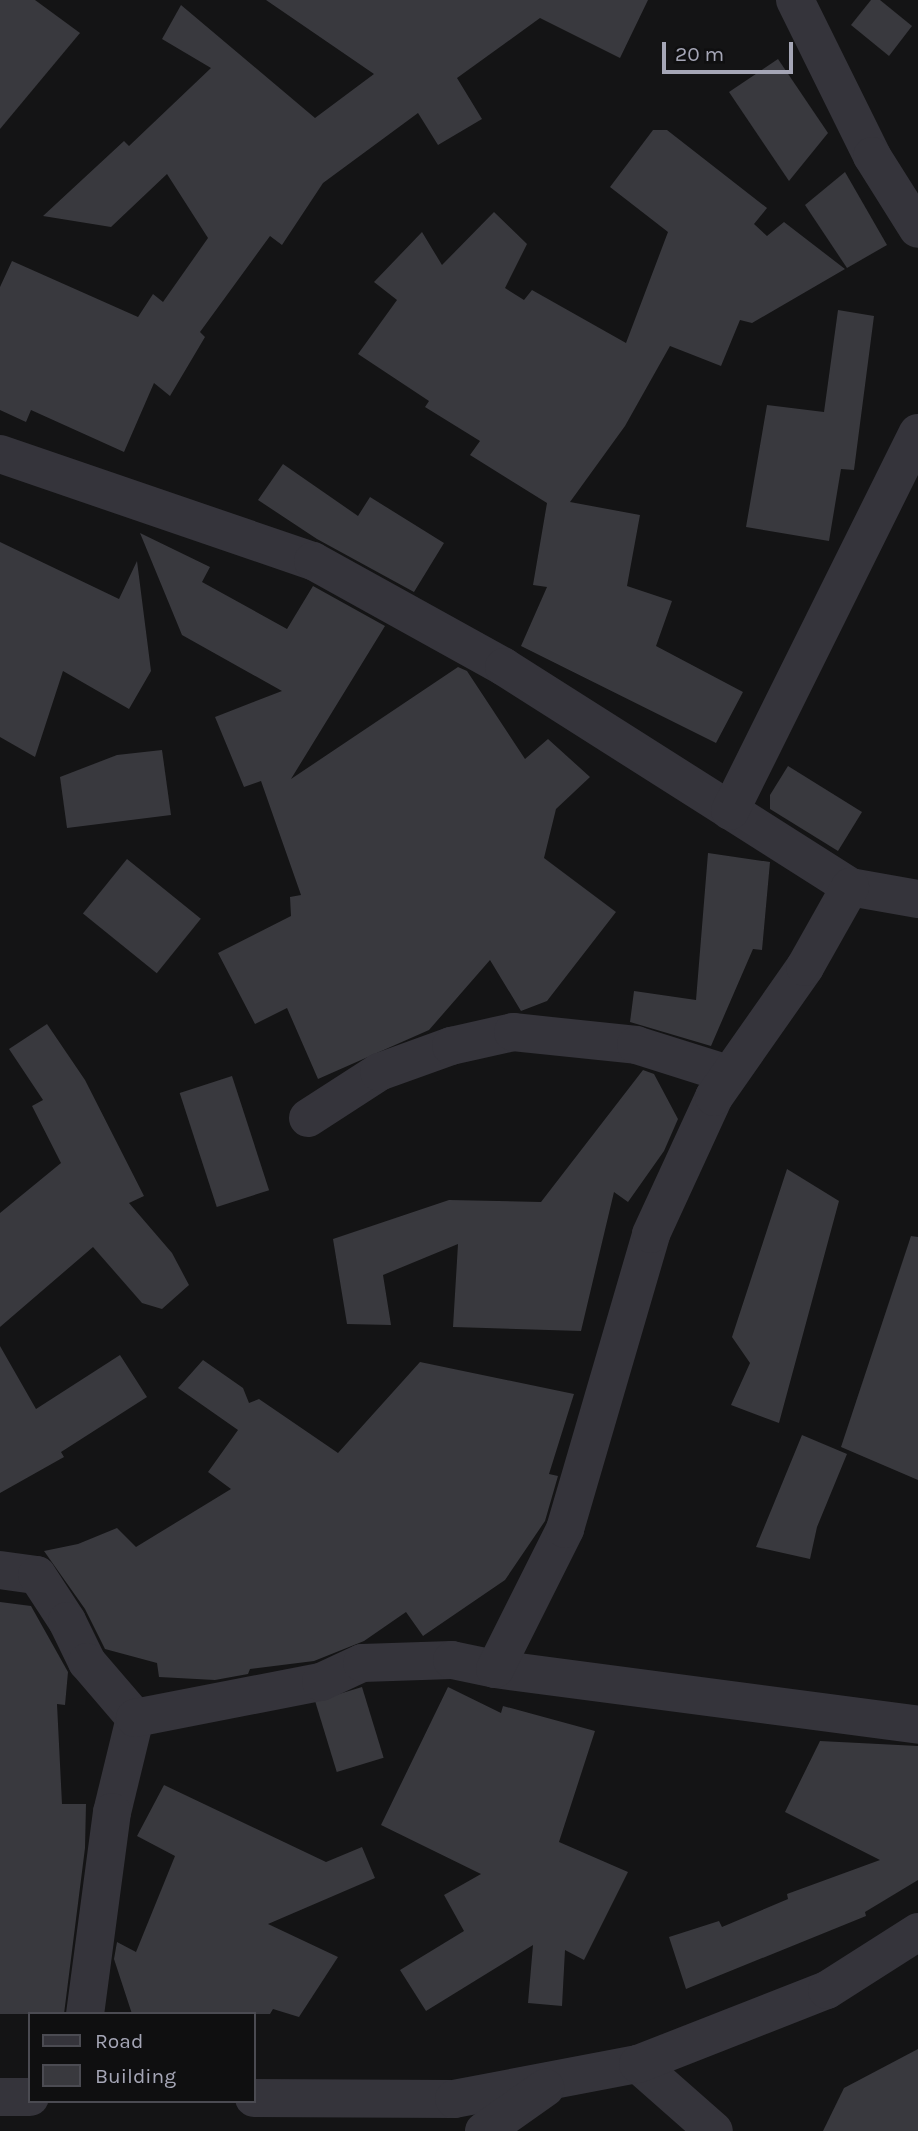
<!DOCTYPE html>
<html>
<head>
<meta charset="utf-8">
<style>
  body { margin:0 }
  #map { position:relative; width:918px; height:2131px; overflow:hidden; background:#141415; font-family:Karla,sans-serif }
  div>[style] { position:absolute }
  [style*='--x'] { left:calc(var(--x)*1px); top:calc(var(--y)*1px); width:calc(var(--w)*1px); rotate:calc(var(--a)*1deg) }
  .building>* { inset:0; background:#39393e; transform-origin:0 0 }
  .minor>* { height:38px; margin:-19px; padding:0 19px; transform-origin:19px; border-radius:19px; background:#35343b }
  span { translate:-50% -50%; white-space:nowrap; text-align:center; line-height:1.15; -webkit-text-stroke:5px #0f0f10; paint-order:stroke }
  .legend { position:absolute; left:28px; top:2012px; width:228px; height:91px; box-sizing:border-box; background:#0f0f10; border:2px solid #4b4b52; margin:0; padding:9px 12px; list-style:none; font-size:21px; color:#a5a6b6 }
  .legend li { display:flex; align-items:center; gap:14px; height:35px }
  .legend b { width:35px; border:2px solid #4b4b52 }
  .scale { position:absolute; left:662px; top:42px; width:131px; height:32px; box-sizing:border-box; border:4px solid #a5a6b6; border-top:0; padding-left:9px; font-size:21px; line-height:24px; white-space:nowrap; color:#a5a6b6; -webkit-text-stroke:5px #0f0f10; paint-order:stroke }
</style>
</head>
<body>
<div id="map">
  <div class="building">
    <div style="clip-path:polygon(0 0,35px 0,80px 33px,0 129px)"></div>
    <div style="clip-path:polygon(266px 0,648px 0,620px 58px,540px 18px,457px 78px,482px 119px,438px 145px,418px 113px,323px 183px,282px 245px,270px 236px,200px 332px,205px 337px,170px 396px,154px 383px,124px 452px,31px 410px,26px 422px,0 410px,0 287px,12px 261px,138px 317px,153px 294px,163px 302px,208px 238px,167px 174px,111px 227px,43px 216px,124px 141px,129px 146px,211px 68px,162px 39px,181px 5px,315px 118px,374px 74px)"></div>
    <div style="clip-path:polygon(871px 0,880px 0,912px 26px,889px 56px,851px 25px)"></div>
    <div style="clip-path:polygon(778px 59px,828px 133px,789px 181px,729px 92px)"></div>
    <div style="clip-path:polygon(653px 130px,667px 130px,767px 208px,754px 224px,767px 236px,784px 222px,845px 269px,752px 323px,740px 320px,721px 366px,670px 346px,625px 426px,570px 502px,640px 515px,627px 586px,672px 601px,656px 646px,743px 692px,716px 743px,521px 646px,547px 587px,533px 585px,547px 503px,470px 455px,480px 441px,425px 407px,429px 401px,358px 354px,397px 300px,374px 282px,422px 232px,442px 265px,494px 212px,527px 244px,505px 288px,524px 300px,532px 290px,626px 343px,668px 232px,610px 187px)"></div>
    <div style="clip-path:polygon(845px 172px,887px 245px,847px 268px,805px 205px)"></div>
    <div style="clip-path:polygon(838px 310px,874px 316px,854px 470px,841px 469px,829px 541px,746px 527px,767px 405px,824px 412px)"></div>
    <div style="clip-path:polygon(283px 464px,358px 516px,370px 497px,444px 543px,414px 592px,317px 539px,258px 500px)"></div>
    <div style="clip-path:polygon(140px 533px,210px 567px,202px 582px,287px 629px,313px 586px,385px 626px,291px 779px,458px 667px,467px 671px,525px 759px,548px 739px,590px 777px,556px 809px,544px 858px,616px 912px,547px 1001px,521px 1011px,490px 960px,429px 1030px,318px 1079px,287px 1008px,255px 1024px,218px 953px,291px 916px,290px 897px,301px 895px,261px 781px,244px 787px,215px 717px,282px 691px,182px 635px)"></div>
    <div style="clip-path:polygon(0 542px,119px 599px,137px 561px,151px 671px,129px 709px,63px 671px,35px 757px,0 737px)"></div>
    <div style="clip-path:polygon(162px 750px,171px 815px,67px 828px,60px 777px,117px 755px)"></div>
    <div style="clip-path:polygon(788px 766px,862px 812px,838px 851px,770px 809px,770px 795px)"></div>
    <div style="clip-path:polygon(708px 853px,770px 862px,762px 950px,753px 949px,711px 1046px,630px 1022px,634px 991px,696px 1000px)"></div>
    <div style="left:127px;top:859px;width:95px;height:70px;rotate:39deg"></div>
    <div style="clip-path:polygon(47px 1024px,85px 1080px,144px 1196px,129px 1203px,172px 1253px,189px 1285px,162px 1309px,142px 1303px,93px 1247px,0 1327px,0 1213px,61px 1163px,32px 1106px,43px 1100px,9px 1049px)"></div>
    <div style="clip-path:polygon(643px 1070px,654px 1074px,678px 1119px,664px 1151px,628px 1202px,614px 1192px,581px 1331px,453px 1327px,458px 1244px,383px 1275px,391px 1325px,347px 1324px,333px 1239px,449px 1200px,541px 1202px)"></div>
    <div style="left:232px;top:1076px;width:120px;height:55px;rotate:72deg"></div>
    <div style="clip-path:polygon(787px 1169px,839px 1201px,779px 1423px,731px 1405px,750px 1363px,732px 1337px)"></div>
    <div style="clip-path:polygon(911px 1236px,918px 1237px,918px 1480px,841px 1447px)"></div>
    <div style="clip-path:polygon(0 1346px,36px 1409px,120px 1355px,147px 1397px,61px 1452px,64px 1457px,0 1493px)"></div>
    <div style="clip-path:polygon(203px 1360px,243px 1388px,249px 1403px,259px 1399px,338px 1453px,420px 1362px,574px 1394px,549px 1474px,558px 1476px,545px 1521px,505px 1580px,423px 1636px,406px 1612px,364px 1641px,314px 1661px,250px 1669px,248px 1674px,215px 1680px,159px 1677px,157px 1663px,105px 1649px,85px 1609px,44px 1551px,78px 1544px,117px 1528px,136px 1547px,231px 1489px,208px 1472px,238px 1430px,178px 1388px)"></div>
    <div style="clip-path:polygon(802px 1435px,847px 1454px,817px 1527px,810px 1559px,756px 1547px)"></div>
    <div style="clip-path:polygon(0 1602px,31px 1606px,68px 1672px,65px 1705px,57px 1704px,62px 1804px,86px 1804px,85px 1848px,64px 2014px,0 2014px)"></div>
    <div style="left:362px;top:1687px;width:74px;height:49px;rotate:73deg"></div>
    <div style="clip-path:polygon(448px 1687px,501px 1713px,503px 1706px,595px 1731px,559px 1842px,628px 1872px,584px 1960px,565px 1950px,562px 2006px,528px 2003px,533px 1945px,426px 2011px,400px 1970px,464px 1931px,444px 1895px,481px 1874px,381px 1825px)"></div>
    <div style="clip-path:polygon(820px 1741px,918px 1746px,918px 1880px,865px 1912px,866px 1916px,686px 1989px,669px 1937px,719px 1921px,722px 1927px,788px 1899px,787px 1894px,880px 1860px,785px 1812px)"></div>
    <div style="clip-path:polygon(164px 1785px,326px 1862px,362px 1847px,375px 1878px,268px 1924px,338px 1957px,299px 2017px,273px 2009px,270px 2014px,132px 2014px,114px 1959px,117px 1942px,136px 1952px,175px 1856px,137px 1836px)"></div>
    <div style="clip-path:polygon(918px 2049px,918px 2131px,823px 2131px,844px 2088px)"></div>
  </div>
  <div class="minor">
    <div style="--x:795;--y:0;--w:174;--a:63.7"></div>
    <div style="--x:872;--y:156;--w:86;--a:57.8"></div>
    <div style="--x:0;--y:454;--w:331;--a:18.9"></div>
    <div style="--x:313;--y:561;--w:218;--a:29"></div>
    <div style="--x:504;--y:667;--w:410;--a:32.4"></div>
    <div style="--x:850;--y:887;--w:69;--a:10"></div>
    <div style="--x:730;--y:811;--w:422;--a:-63.6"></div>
    <div style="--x:308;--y:1118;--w:85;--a:-32.9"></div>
    <div style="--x:379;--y:1072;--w:77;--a:-19.9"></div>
    <div style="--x:451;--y:1046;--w:64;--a:-12.7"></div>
    <div style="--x:513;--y:1032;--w:124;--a:6"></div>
    <div style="--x:636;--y:1045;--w:96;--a:17.5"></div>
    <div style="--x:0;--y:1570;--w:37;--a:8"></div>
    <div style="--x:37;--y:1575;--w:55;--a:56.9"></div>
    <div style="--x:67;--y:1621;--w:46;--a:64"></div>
    <div style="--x:87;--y:1662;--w:74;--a:49.4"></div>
    <div style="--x:135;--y:1718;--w:97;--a:103.7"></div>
    <div style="--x:112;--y:1812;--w:204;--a:97.6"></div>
    <div style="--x:495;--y:1669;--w:427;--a:7.5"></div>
    <div style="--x:135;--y:1718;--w:189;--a:-11"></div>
    <div style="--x:321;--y:1682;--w:45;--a:-24.9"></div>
    <div style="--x:362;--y:1663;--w:90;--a:-1.9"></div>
    <div style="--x:452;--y:1660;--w:44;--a:11.8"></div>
    <div style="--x:495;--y:1669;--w:157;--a:-63.4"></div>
    <div style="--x:565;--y:1529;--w:307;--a:-73.7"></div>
    <div style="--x:651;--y:1234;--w:151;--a:-65.3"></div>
    <div style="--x:714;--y:1097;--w:159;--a:-55"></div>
    <div style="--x:805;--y:967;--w:92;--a:-60.6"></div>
    <div style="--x:638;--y:2064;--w:101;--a:41.4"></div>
    <div style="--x:0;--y:2097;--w:30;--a:0"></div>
    <div style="--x:254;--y:2098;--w:200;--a:0.3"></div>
    <div style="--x:454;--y:2099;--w:187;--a:-10.8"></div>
    <div style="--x:638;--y:2064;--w:203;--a:-21.4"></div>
    <div style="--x:827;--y:1990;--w:108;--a:-32.5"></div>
    <div style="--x:484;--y:2131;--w:75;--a:-35.2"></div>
  </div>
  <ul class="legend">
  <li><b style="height:9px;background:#35343b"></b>Road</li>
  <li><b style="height:19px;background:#39393e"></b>Building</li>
  </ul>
  <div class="scale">20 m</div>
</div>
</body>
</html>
